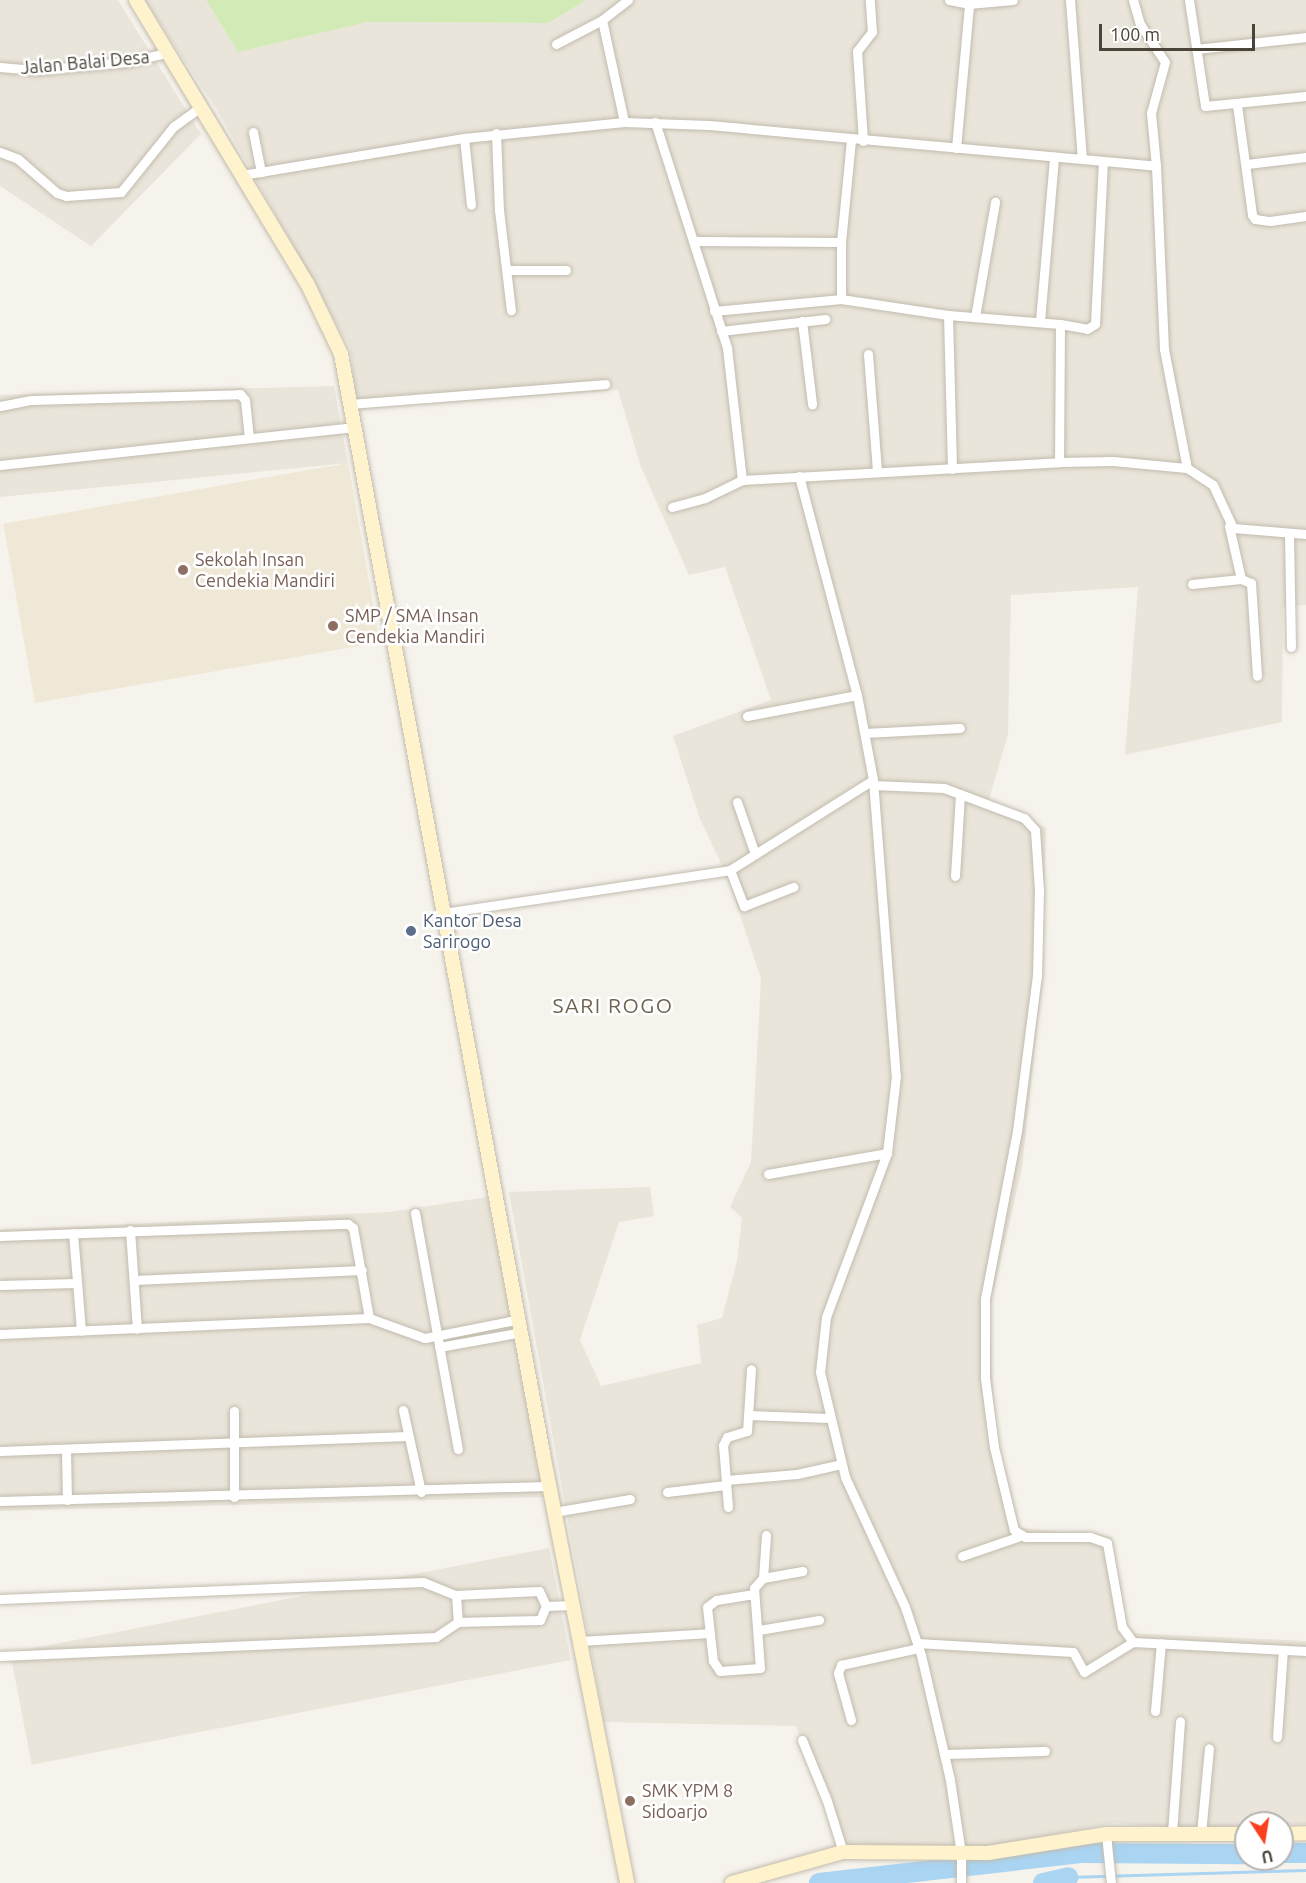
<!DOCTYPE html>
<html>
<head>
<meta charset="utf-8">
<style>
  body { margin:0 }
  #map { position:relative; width:1306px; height:1883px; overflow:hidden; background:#f6f3ec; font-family:Ubuntu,sans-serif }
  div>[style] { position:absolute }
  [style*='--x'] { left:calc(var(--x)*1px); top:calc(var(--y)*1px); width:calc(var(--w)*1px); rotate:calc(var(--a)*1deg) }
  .residential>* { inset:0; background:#eae5da; transform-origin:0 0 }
  .education>* { inset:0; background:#efe8d6; transform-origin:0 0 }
  .green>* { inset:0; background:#d2eab5 }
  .stream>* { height:3px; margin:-1.5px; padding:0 1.5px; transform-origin:1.5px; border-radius:1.5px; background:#a9d4f2 }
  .river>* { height:20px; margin:-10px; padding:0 10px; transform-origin:10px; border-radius:10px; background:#a9d4f2 }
  .roads { filter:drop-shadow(0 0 2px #c2bbae) drop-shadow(0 0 2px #c2bbae) }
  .minor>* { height:9px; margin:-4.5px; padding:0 4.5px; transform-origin:4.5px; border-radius:4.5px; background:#fff }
  .secondary>* { height:14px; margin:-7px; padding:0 7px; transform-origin:7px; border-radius:7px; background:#fff3cd }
  .dots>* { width:16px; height:16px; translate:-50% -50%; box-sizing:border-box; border:3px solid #fff; border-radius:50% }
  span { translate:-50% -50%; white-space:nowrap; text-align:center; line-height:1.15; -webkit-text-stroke:5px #fff; paint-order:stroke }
  .street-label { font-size:18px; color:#4b4439 }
  .education-label { font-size:18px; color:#785e54 }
  .left { translate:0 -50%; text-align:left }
  .service-label { font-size:18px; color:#4e5e75 }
  .quarter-label { font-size:21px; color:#6e6250; letter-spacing:1.5px }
  .north { position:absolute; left:1234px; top:1811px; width:60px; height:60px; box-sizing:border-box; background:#fff; border:2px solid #b7b4b0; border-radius:50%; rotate:168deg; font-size:16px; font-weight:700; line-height:24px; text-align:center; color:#4b4439 }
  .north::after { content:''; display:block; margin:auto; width:21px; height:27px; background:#fc3f1d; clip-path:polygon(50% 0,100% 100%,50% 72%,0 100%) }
  .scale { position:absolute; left:1099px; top:24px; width:156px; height:27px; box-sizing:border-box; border:3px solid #4b4439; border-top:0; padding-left:8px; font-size:18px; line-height:21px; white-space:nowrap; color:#4b4439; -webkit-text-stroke:4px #fff; paint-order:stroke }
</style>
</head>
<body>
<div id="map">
  <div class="residential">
    <div style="clip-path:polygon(0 0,118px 0,201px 134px,91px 246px,0 186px)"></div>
    <div style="clip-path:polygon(145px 0,206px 0,238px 52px,368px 22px,549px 23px,586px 0,1306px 0,1306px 605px,1283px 607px,1282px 722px,1125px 755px,1138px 587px,1011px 595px,1008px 735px,989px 799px,1046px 828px,1042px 983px,1022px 1168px,989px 1312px,995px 1431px,1020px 1528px,1112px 1537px,1129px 1633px,1306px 1641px,1306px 1824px,1246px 1823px,1246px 1827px,1200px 1829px,1113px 1823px,979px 1848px,841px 1849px,796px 1726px,604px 1722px,509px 1192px,650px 1187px,654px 1216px,619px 1222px,580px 1340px,601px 1386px,701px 1363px,697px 1325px,722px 1318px,737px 1261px,742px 1218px,730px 1207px,751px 1162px,761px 979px,728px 878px,700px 819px,673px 736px,771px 700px,725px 567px,689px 575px,641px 467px,618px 390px,358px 409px,350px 348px,217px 110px)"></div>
    <div style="clip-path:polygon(334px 386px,348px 463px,0 497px,0 395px)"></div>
    <div style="clip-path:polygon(487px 1197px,544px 1497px,0 1511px,0 1230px,389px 1212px)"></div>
    <div style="left:549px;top:1548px;width:114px;height:549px;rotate:79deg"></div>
  </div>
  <div class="education">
    <div style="left:348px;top:463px;width:182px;height:350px;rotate:80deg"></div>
  </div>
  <div class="green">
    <div style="clip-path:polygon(206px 0,586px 0,549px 23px,368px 22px,238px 52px)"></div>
  </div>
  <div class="stream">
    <div style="--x:1068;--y:1877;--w:238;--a:-1.7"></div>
  </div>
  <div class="river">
    <div style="--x:1282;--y:1853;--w:24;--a:0"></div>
    <div style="--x:819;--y:1883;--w:266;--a:-6.5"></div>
    <div style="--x:1083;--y:1853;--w:163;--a:0.4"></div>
    <div style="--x:1043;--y:1883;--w:26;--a:-13"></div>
  </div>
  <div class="roads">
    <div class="minor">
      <div style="--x:949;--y:0;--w:20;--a:11"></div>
      <div style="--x:969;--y:4;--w:44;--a:-5.2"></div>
      <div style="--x:1070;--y:0;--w:159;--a:85.7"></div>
      <div style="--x:1133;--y:0;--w:25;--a:74"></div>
      <div style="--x:1140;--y:24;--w:45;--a:56.7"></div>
      <div style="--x:1165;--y:62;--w:53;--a:105.4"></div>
      <div style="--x:1151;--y:113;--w:53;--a:84.6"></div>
      <div style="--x:1189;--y:0;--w:107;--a:81.4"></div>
      <div style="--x:1205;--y:106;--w:101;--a:-5.7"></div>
      <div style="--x:602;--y:20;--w:104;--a:77.8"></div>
      <div style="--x:556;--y:44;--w:52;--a:-27.6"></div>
      <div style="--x:602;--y:20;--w:33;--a:-38"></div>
      <div style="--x:1196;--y:49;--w:111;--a:-6.2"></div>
      <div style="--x:0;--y:67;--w:37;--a:5"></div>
      <div style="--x:37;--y:70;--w:90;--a:-5.1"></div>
      <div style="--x:127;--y:62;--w:44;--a:-13.1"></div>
      <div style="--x:1237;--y:105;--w:111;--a:82.2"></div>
      <div style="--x:1252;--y:215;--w:5;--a:53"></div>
      <div style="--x:1255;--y:219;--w:15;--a:8"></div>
      <div style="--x:1270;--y:221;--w:36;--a:-8"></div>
      <div style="--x:655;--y:122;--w:237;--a:72.3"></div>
      <div style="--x:727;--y:348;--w:133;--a:83.5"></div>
      <div style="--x:742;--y:480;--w:318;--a:-3.2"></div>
      <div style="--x:1059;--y:462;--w:54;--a:-1.1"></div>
      <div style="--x:1113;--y:461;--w:74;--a:5.4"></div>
      <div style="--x:253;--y:132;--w:41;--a:78.7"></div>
      <div style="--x:496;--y:133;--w:77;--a:87.8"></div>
      <div style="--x:499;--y:210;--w:101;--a:83.2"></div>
      <div style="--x:464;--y:138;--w:67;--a:84"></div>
      <div style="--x:851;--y:140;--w:102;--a:95.6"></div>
      <div style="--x:841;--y:242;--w:57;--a:90"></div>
      <div style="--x:841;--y:299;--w:108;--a:8.5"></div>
      <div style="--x:948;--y:315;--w:112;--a:4.6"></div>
      <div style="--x:1060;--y:324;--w:138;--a:90.4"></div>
      <div style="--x:863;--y:141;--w:90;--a:-93.8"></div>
      <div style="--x:857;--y:51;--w:24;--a:-52"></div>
      <div style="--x:872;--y:32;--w:32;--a:-94"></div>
      <div style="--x:956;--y:148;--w:145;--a:-84.8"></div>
      <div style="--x:0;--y:152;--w:19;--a:21"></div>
      <div style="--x:18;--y:159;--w:52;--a:41.1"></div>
      <div style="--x:57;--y:193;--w:9;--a:18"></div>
      <div style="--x:66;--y:196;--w:55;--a:-4.2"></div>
      <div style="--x:121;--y:192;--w:83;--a:-51.3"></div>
      <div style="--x:173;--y:127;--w:36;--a:-36"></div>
      <div style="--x:1247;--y:164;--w:59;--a:-6.8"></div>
      <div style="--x:242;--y:175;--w:225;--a:-9.5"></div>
      <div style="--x:464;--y:138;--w:161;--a:-5.7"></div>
      <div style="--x:624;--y:122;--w:85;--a:2"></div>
      <div style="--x:709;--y:125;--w:449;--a:5.2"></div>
      <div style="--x:1156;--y:166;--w:183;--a:87.5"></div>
      <div style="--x:1164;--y:349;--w:121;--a:79.1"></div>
      <div style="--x:1187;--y:468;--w:31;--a:33"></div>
      <div style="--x:1213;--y:485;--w:47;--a:65.1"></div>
      <div style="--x:1233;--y:528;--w:73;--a:4.7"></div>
      <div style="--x:694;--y:241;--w:147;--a:0.4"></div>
      <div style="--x:507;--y:270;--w:59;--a:0"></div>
      <div style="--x:714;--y:311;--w:128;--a:-5.4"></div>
      <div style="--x:948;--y:315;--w:154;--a:88.5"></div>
      <div style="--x:975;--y:317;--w:117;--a:-80.1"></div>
      <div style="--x:802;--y:321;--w:84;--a:83.1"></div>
      <div style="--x:1040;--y:321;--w:165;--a:-85.1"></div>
      <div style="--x:1060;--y:324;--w:27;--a:10"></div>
      <div style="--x:1087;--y:329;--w:9;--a:-32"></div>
      <div style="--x:1095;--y:324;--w:163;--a:-87.2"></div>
      <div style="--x:721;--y:331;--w:105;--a:-6.6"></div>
      <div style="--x:868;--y:354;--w:118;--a:85.6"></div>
      <div style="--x:351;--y:404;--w:255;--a:-4.5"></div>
      <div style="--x:0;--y:406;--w:32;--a:-11"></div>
      <div style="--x:31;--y:400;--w:209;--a:-1.6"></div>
      <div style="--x:240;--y:394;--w:8;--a:50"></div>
      <div style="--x:245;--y:400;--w:38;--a:84"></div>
      <div style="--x:0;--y:465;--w:357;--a:-6.1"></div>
      <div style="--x:799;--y:476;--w:227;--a:75.2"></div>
      <div style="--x:857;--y:695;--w:86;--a:79.3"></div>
      <div style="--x:873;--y:780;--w:297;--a:85.6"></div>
      <div style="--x:896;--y:1076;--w:78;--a:96.7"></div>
      <div style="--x:887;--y:1153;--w:175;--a:110.4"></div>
      <div style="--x:826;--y:1317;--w:55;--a:96.2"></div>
      <div style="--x:820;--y:1372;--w:108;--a:76.6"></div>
      <div style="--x:845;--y:1477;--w:143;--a:65.2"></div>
      <div style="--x:905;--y:1607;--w:51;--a:71.6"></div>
      <div style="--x:921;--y:1655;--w:128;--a:76.9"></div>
      <div style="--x:950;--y:1780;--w:75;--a:81.5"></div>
      <div style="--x:961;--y:1854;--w:29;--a:90"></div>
      <div style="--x:672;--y:507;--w:34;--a:-15"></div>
      <div style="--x:705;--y:498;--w:41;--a:-25.9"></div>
      <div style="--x:1229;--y:526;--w:54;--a:77.2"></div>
      <div style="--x:1241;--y:579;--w:11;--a:22"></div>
      <div style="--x:1251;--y:583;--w:93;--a:86.3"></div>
      <div style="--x:1289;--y:534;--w:113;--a:89"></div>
      <div style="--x:1192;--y:584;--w:49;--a:-5.8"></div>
      <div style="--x:747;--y:716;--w:112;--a:-10.8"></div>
      <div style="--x:865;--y:733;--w:95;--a:-3"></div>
      <div style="--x:873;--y:785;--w:71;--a:2.4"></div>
      <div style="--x:944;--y:788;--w:85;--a:20.6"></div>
      <div style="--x:1024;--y:818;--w:16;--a:47"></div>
      <div style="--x:1035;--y:830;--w:60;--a:86.2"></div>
      <div style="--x:1039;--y:890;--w:85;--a:91.3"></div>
      <div style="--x:1037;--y:975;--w:157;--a:97.3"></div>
      <div style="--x:1017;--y:1131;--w:171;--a:100.8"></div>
      <div style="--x:985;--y:1299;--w:79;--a:90"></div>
      <div style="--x:985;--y:1378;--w:70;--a:82.6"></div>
      <div style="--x:994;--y:1447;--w:85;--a:76.5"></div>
      <div style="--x:1014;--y:1530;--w:13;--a:32"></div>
      <div style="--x:1025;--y:1537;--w:65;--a:0"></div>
      <div style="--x:1090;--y:1537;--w:18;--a:19"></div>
      <div style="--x:1107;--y:1543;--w:85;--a:79.9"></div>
      <div style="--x:1122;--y:1627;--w:19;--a:54"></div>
      <div style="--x:737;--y:802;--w:55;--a:70.9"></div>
      <div style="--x:730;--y:870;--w:39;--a:69"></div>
      <div style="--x:744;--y:906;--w:53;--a:-21.2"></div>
      <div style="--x:955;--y:876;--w:82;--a:-86.5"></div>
      <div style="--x:443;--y:913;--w:290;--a:-8.5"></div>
      <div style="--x:730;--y:870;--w:169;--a:-32.2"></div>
      <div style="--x:768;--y:1174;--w:121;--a:-10"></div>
      <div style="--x:415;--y:1213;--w:240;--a:79.7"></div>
      <div style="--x:130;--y:1230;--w:99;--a:86"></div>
      <div style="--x:73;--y:1233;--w:98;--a:85.3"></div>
      <div style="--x:0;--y:1236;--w:348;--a:-2"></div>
      <div style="--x:348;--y:1224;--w:6;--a:39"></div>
      <div style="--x:353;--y:1228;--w:91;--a:79.9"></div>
      <div style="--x:134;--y:1280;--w:228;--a:-2.5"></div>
      <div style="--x:0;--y:1285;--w:77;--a:-1.5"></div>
      <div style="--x:0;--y:1334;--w:369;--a:-2.5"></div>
      <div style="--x:369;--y:1318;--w:59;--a:19.7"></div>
      <div style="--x:425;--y:1338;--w:97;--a:-11.3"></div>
      <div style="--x:439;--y:1347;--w:84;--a:-10.2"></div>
      <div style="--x:403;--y:1410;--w:84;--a:77.6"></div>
      <div style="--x:234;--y:1411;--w:86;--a:90"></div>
      <div style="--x:749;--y:1415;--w:79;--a:2.2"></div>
      <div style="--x:66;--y:1450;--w:50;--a:88.9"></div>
      <div style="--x:0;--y:1451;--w:408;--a:-2.1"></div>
      <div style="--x:726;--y:1480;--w:71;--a:-4.8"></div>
      <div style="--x:797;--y:1474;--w:45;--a:-12.8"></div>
      <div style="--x:667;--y:1492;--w:59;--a:-6.8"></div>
      <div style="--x:0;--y:1501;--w:549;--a:-1.57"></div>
      <div style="--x:728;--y:1507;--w:62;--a:-94.6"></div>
      <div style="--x:723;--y:1445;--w:9;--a:-63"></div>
      <div style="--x:727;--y:1437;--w:21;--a:-17"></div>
      <div style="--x:747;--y:1431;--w:62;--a:-86.3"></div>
      <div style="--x:554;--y:1512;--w:77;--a:-9.7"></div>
      <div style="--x:962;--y:1556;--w:61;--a:-19"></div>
      <div style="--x:763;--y:1578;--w:43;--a:-86"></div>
      <div style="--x:754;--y:1594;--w:38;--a:171"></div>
      <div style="--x:716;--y:1600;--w:11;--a:142"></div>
      <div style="--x:707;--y:1607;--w:54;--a:83.7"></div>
      <div style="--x:713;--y:1661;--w:12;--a:55"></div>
      <div style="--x:720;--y:1671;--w:40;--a:-4.3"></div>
      <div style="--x:760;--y:1668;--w:80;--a:-94.3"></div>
      <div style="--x:754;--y:1588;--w:13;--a:-48"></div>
      <div style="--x:763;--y:1578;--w:40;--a:-10"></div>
      <div style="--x:456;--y:1595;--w:27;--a:86"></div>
      <div style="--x:0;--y:1599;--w:423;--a:-2.3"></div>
      <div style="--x:423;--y:1582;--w:35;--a:22"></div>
      <div style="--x:456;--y:1595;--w:83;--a:-2.8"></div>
      <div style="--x:539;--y:1591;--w:17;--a:65"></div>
      <div style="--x:546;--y:1606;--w:15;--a:113"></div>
      <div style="--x:540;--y:1620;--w:82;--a:178.6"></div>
      <div style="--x:458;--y:1622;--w:27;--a:146"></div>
      <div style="--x:436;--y:1637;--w:436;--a:177.5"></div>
      <div style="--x:546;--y:1606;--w:27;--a:-2"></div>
      <div style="--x:759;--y:1630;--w:61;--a:-9.5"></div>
      <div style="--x:580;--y:1641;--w:129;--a:-3.5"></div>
      <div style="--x:917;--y:1643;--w:156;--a:3.3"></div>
      <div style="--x:1073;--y:1652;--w:23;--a:61"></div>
      <div style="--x:1084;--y:1672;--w:57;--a:-31.5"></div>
      <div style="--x:1133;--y:1642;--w:173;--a:3"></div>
      <div style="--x:1155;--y:1711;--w:68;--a:-85"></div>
      <div style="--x:851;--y:1720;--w:49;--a:-105.5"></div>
      <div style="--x:838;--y:1673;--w:9;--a:-69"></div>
      <div style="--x:841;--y:1665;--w:80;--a:-12.3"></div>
      <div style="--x:1277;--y:1737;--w:87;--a:-86.1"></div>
      <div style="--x:802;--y:1740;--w:66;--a:67.7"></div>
      <div style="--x:827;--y:1801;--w:53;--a:72.6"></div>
      <div style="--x:944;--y:1754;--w:101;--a:-1.7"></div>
      <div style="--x:1172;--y:1833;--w:112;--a:-85.9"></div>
      <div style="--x:1106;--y:1834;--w:49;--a:84.2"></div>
      <div style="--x:1201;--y:1834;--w:86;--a:-84.7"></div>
    </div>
    <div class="secondary">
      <div style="--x:136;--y:0;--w:331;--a:58.9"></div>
      <div style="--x:307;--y:283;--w:79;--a:64.4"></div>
      <div style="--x:341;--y:354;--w:1118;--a:79.59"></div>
      <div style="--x:543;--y:1454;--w:437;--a:78.9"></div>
      <div style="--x:1282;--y:1834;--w:24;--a:-2"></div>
      <div style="--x:732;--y:1883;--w:115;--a:-15.6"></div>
      <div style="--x:843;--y:1852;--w:145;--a:0.4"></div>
      <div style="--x:988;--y:1853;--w:120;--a:-9.1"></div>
      <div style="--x:1106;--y:1834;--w:140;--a:0"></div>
    </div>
  </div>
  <div class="dots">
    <div style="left:183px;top:570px;background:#8d6e63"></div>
    <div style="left:333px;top:626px;background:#8d6e63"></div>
    <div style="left:411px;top:931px;background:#5c6f8a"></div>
    <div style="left:630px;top:1801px;background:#8d6e63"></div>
  </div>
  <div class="street-label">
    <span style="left:85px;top:62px;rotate:-5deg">Jalan Balai Desa</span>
  </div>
  <div class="education-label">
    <span class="left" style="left:195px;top:570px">Sekolah Insan<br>Cendekia Mandiri</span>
    <span class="left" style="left:345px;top:626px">SMP / SMA Insan<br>Cendekia Mandiri</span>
    <span class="left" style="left:642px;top:1801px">SMK YPM 8<br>Sidoarjo</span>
  </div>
  <div class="service-label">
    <span class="left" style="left:423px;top:931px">Kantor Desa<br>Sarirogo</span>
  </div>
  <div class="quarter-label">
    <span style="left:613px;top:1005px">SARI ROGO</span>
  </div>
  <div class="north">U</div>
  <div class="scale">100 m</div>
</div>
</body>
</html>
